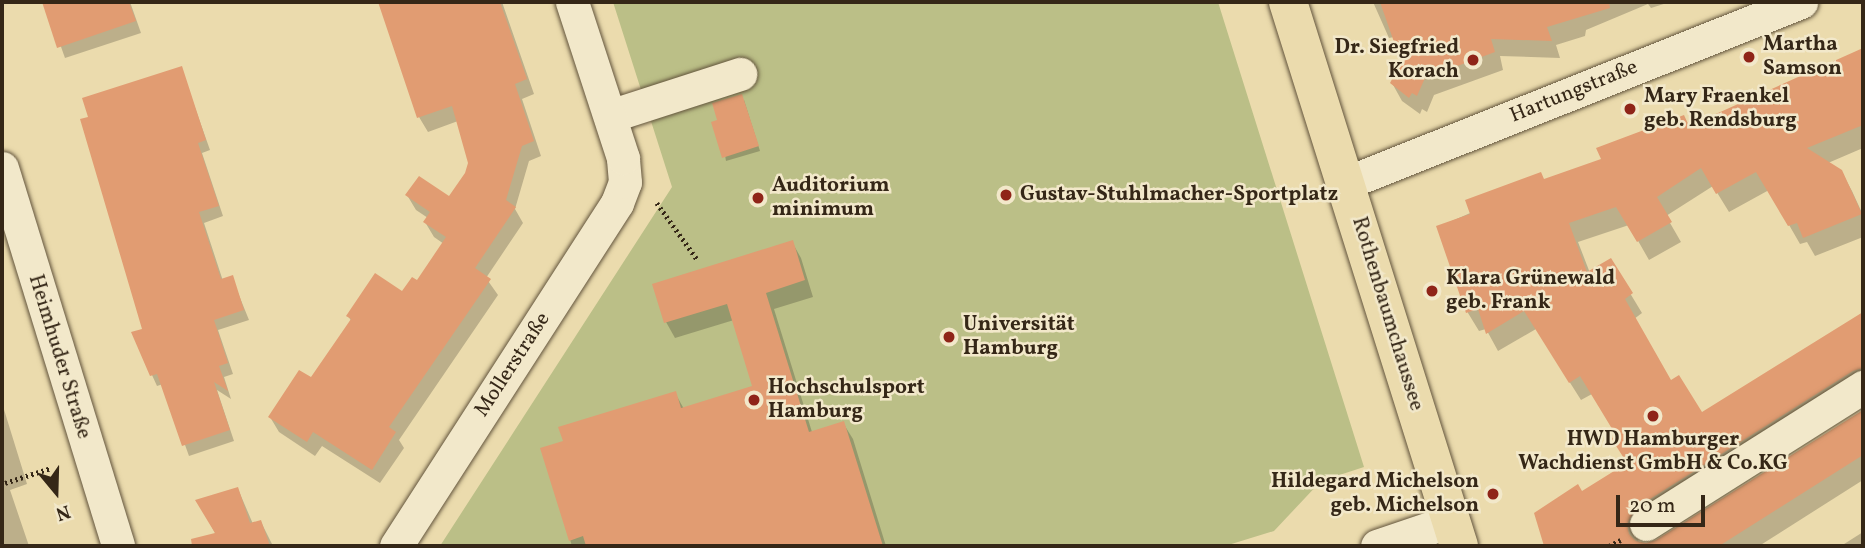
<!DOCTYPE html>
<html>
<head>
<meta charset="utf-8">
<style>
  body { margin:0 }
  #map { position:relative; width:1865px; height:548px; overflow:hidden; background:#ebdbad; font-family:Vollkorn,serif }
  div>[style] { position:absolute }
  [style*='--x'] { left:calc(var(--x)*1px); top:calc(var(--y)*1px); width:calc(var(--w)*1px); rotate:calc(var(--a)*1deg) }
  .green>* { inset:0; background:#bbbf87 }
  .shadow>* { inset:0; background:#0003 }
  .building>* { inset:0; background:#e19c72 }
  .path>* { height:4.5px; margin-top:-2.25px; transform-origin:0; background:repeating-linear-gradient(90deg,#352717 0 2px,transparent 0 5.5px) }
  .roads { filter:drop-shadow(0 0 2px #62543c) drop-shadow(0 0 2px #62543c) }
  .minor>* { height:33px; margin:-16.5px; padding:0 16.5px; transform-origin:16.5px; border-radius:16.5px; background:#f2e8ca }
  .major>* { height:38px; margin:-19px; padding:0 19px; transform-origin:19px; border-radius:19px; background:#ebdbad }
  .dots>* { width:19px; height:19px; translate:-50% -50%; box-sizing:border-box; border:4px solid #f2e8ca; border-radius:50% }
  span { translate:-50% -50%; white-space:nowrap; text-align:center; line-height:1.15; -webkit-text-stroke:5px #f2e8ca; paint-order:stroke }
  .poi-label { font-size:21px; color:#352717; font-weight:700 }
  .left { translate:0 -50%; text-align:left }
  .right { translate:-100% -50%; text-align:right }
  .street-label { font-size:21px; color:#352717 }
  .frame { position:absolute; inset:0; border:4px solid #352717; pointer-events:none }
  .north { position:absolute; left:21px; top:457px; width:70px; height:70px; -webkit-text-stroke:5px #f2e8ca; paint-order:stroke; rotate:161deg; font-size:19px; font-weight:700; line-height:28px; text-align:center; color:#352717 }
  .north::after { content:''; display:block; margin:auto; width:24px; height:32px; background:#352717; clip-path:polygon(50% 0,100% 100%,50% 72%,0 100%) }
  .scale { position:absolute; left:1616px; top:495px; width:89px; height:32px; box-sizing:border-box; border:4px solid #352717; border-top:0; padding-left:9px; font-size:21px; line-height:24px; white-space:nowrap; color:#352717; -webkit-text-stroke:5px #f2e8ca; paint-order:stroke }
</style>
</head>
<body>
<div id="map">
  <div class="green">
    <div style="clip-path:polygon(613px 2px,1218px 2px,1364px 467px,1321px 481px,1274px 531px,1225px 546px,440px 546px,672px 187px)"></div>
  </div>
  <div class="shadow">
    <div style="clip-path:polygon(45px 2px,130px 2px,141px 33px,65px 58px)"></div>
    <div style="clip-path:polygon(379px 2px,502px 2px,534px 94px,522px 99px,541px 156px,529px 161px,515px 209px,523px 223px,486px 278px,498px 295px,399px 440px,404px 448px,380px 483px,322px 446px,315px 456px,279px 432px,270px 417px,311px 380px,352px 322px,348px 316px,402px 294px,418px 283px,444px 244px,434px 237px,425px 222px,428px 218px,416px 210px,407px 195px,450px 199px,467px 174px,470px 163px,458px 121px,428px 132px,419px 117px)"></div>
    <div style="clip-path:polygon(1373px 2px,1670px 2px,1651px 8px,1648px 4px,1586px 30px,1585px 36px,1556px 45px,1560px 58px,1500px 56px,1503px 70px,1434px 95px,1427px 112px,1422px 109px,1420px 114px,1402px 101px,1392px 83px,1403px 62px,1394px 37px,1389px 38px)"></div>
    <div style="clip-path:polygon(1863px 52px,1863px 148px,1828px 163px,1841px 171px,1852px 191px,1863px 215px,1863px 237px,1815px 256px,1807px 242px,1800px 244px,1769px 190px,1729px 212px,1713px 186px,1666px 216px,1681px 242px,1649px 260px,1629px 225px,1578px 242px,1590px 273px,1610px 260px,1642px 313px,1634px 319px,1671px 382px,1702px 414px,1863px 314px,1863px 390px,1646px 527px,1638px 541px,1646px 545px,1657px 542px,1863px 412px,1863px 480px,1759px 546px,1546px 546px,1536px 513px,1582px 493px,1629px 464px,1619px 438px,1592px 394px,1581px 400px,1536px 329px,1498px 351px,1486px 329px,1479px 331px,1468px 313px,1438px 227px,1544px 181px,1603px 160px,1684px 117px,1690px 127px)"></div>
    <div style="clip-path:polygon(181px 68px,210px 150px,202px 153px,223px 216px,204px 223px,223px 281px,232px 278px,249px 320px,218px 330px,233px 374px,224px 377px,231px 399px,217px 390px,234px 441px,189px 456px,163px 384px,157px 386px,152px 375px,134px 334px,144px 330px)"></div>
    <div style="clip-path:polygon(744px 100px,760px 151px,726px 161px,719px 121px)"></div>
    <div style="clip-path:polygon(792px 242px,801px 258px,813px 297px,774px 309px,812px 432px,843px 423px,853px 439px,886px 546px,572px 546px,542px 449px,565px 442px,675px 393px,684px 409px,755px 387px,734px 320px,675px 338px,666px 322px)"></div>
    <div style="clip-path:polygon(2px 403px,27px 484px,10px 490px,29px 546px,2px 546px)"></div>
    <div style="clip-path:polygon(238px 489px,253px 524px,261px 522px,273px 546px,222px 546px,198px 501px)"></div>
    <div style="clip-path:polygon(1863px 532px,1863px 546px,1841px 546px)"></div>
  </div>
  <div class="building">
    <div style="clip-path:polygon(42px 2px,129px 2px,136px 21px,57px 48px)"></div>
    <div style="clip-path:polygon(378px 2px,500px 2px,527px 79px,515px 84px,534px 141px,522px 146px,506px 200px,516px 207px,475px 268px,491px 279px,389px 427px,396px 432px,372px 470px,313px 432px,307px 442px,268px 417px,299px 370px,311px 377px,351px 319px,346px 316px,375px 273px,402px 291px,412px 277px,417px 280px,446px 237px,423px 222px,430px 212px,405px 195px,419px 176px,449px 196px,465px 173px,468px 163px,452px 106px,417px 118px)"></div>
    <div style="clip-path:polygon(1380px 2px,1609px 2px,1610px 8px,1547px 27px,1552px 41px,1491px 39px,1495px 52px,1425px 78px,1417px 96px,1412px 93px,1409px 98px,1390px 83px,1401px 62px)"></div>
    <div style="clip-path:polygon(1863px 48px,1863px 125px,1807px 148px,1842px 170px,1862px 214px,1803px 238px,1797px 223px,1788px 226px,1756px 172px,1716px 194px,1701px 168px,1657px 197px,1672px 222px,1637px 242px,1616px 207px,1569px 223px,1587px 272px,1611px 258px,1633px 293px,1625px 299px,1671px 380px,1679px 375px,1702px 412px,1863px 312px,1863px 368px,1853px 371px,1636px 508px,1627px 524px,1629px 534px,1636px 541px,1646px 543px,1656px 540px,1863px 410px,1863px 455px,1719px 546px,1544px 546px,1534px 513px,1578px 484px,1582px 491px,1627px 463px,1611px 438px,1617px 437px,1580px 376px,1569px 383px,1524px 311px,1486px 334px,1478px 309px,1466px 313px,1436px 226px,1470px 214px,1465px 200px,1541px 172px,1544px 179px,1601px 159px,1596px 148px,1684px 115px,1689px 126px)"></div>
    <div style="clip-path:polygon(182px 66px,206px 140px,198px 143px,219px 206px,199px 212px,221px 279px,233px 275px,244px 310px,214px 320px,228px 363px,219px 366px,228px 391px,214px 382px,230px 430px,182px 446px,157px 374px,150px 376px,131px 332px,142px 329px,80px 119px,88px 117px,82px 98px)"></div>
    <div style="clip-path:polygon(742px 94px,759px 146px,722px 158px,711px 122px,717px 120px,712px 103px)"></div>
    <div style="clip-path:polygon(793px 240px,805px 280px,766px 293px,809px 432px,844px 421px,883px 546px,586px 546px,583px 536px,569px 541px,540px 448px,563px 441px,558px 427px,676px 391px,681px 408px,752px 386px,727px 304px,664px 323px,652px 284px)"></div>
    <div style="clip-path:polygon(238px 487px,250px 523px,261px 520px,270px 546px,192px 546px,191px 539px,215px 533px,195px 500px)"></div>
  </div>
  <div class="path">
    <div style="--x:657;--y:203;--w:69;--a:54.5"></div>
    <div style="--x:5;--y:483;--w:48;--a:-18.1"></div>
    <div style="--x:1609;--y:546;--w:13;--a:-27"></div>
  </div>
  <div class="roads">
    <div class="minor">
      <div style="--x:610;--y:116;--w:137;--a:-17.9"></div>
      <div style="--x:2;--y:168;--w:395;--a:72.9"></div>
      <div style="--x:1346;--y:183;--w:490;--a:-21.7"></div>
      <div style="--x:1646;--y:524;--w:257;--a:-32.3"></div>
      <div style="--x:396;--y:546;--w:408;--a:-57.2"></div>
      <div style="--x:617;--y:203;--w:22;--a:-69"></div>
      <div style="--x:625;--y:182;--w:24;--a:-95"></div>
      <div style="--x:623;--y:158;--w:164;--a:-108.1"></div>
      <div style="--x:1377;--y:546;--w:78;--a:-18.7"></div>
    </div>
    <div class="major">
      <div style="--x:1288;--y:2;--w:570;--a:72.55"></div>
    </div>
  </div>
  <div class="dots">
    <div style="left:1749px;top:57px;background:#8f2418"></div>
    <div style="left:1473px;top:60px;background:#8f2418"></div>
    <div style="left:1630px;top:109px;background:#8f2418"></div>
    <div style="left:1006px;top:195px;background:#8f2418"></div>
    <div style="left:758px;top:198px;background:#8f2418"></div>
    <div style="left:1432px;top:291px;background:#8f2418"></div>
    <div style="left:949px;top:337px;background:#8f2418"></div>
    <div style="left:754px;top:400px;background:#8f2418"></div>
    <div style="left:1653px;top:416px;background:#8f2418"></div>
    <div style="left:1493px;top:494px;background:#8f2418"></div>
  </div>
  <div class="poi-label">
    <span class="left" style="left:1763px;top:57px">Martha<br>Samson</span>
    <span class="right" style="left:1459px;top:60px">Dr. Siegfried<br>Korach</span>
    <span class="left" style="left:1644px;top:109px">Mary Fraenkel<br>geb. Rendsburg</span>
    <span class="left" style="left:772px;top:198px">Auditorium<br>minimum</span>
    <span class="left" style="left:1020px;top:195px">Gustav-Stuhlmacher-Sportplatz</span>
    <span class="left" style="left:1446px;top:291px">Klara Grünewald<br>geb. Frank</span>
    <span class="left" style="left:963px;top:337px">Universität<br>Hamburg</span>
    <span class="left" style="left:768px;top:400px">Hochschulsport<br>Hamburg</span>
    <span style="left:1653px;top:452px">HWD Hamburger<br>Wachdienst GmbH &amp; Co.KG</span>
    <span class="right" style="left:1479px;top:494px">Hildegard Michelson<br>geb. Michelson</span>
  </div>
  <div class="street-label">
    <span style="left:1574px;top:92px;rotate:-22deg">Hartungstraße</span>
    <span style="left:1387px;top:314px;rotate:73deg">Rothenbaumchaussee</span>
    <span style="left:59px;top:357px;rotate:73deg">Heimhuder Straße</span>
    <span style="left:513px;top:365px;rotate:-57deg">Mollerstraße</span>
  </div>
  <div class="frame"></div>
  <div class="north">N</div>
  <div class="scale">20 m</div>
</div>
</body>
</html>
